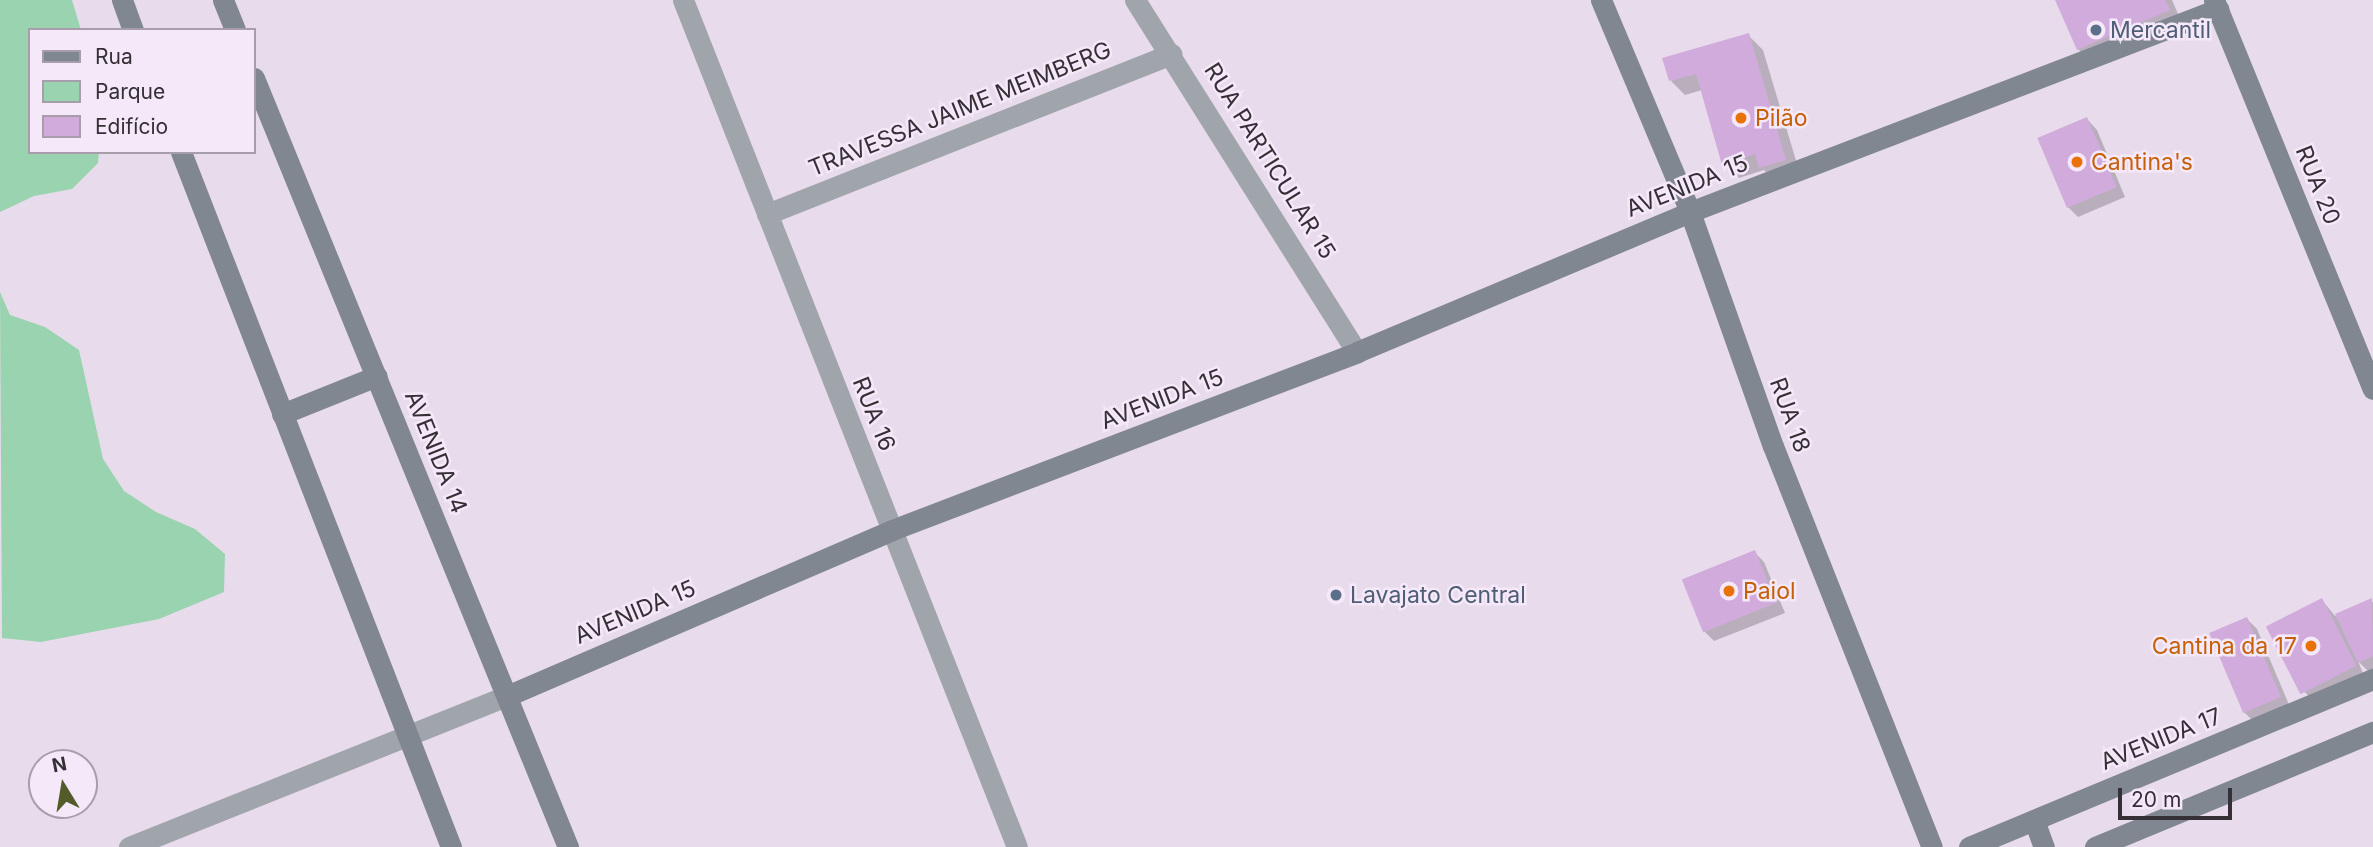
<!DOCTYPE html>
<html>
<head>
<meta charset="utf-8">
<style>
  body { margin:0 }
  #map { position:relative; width:2373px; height:847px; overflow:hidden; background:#e8dbeb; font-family:Inter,sans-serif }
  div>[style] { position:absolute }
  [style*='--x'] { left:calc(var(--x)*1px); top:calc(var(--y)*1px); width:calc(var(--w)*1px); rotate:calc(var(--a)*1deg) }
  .green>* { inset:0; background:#9ad3b0 }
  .shadow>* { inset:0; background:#0003 }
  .building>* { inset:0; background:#d1abdb; transform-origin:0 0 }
  .street>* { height:21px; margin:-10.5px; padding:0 10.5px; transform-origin:10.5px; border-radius:10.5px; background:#a0a4ab }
  .secondary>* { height:21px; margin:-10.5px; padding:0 10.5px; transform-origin:10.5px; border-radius:10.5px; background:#818791 }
  .dots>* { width:19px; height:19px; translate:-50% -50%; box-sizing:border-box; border:4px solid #f5e8f9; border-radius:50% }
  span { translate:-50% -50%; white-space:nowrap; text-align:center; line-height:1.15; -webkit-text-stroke:5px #f5e8f9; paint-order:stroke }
  .service-label { font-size:23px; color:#4e5e75 }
  .left { translate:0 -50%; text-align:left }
  .street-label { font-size:23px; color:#353036 }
  .food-label { font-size:23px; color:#c56008 }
  .right { translate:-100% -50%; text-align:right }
  .legend { position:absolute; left:28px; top:28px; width:228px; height:126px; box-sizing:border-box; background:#f5e8f9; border:2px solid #a89eab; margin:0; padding:9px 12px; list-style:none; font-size:21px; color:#353036 }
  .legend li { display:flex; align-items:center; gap:14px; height:35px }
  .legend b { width:35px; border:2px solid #a89eab }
  .north { position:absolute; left:28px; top:749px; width:70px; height:70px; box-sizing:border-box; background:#f5e8f9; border:2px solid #a89eab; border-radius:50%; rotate:349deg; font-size:19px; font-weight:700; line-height:28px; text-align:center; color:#353036 }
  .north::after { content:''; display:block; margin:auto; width:24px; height:32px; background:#535b2a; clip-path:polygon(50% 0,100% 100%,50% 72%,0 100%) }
  .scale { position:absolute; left:2118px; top:788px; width:114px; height:32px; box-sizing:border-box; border:4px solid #353036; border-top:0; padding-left:9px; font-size:21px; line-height:24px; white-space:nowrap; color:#353036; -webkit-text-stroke:5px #f5e8f9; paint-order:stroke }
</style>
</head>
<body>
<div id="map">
  <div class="green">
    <div style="clip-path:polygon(0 0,72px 0,81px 30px,30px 30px,30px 152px,99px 152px,98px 163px,72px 189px,34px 196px,0 212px)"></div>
    <div style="clip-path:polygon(0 292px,10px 315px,45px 327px,79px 350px,103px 459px,124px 491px,156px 512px,195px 529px,225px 554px,224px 592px,159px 619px,41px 642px,2px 638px)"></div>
  </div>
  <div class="shadow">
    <div style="clip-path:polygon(2057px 0,2172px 0,2183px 25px,2093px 64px,2078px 49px)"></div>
    <div style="clip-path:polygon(1748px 35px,1763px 50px,1800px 174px,1775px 182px,1764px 170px,1739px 178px,1724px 164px,1702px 90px,1685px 95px,1671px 81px)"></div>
    <div style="clip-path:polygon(2087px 119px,2097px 130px,2125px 197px,2078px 217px,2067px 206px)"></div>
    <div style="clip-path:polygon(1754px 552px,1764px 562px,1785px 613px,1714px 641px,1704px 631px)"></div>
    <div style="clip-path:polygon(2322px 600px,2335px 616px,2373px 602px,2373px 671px,2369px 672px,2358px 661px,2364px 676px,2311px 698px,2300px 688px)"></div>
    <div style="clip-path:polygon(2247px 619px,2257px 629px,2290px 707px,2254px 722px,2244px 712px)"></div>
  </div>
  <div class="building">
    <div style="clip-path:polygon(2055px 0,2165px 0,2170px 10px,2077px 50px)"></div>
    <div style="clip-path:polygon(1749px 33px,1786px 160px,1759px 168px,1755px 154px,1722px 165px,1696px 74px,1669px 81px,1662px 58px)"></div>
    <div style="left:2087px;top:117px;width:76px;height:54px;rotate:67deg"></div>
    <div style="left:1755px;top:550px;width:57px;height:79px;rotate:68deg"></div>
    <div style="left:2322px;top:598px;width:76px;height:63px;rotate:63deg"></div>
    <div style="clip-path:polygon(2372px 598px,2373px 656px,2358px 663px,2335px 614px)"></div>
    <div style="left:2247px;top:617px;width:87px;height:41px;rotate:67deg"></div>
  </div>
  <div class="street">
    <div style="--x:683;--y:0;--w:910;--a:68.48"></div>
    <div style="--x:1135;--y:0;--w:416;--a:57.8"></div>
    <div style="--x:767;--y:214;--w:435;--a:-21.6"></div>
    <div style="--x:129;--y:847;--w:407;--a:-21.8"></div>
  </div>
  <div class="secondary">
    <div style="--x:122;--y:0;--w:32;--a:70"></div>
    <div style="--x:223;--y:0;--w:32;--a:68"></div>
    <div style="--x:1601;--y:0;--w:230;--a:67.2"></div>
    <div style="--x:1690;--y:212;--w:248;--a:70.5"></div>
    <div style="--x:1773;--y:446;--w:431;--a:68.4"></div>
    <div style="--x:2214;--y:0;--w:420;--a:67.8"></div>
    <div style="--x:254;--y:78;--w:831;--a:67.79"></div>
    <div style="--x:181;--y:152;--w:746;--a:68.77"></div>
    <div style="--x:282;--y:414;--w:102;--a:-21.8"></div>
    <div style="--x:507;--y:696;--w:419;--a:-23.3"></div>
    <div style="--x:892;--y:530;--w:498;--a:-20.9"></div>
    <div style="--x:1357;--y:352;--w:361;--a:-22.8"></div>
    <div style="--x:1690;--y:212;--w:566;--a:-21.03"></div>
    <div style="--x:2034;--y:820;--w:29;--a:70"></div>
    <div style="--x:1969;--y:847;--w:438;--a:-22.6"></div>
    <div style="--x:2095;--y:847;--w:301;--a:-22.5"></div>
  </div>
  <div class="dots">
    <div style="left:2096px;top:30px;background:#5c6f8a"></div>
    <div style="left:1741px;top:118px;background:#e8710a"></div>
    <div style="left:2077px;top:162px;background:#e8710a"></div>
    <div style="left:1729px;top:591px;background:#e8710a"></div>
    <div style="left:1336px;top:595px;background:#5c6f8a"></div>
    <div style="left:2311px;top:646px;background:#e8710a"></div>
  </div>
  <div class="service-label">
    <span class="left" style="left:2110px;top:30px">Mercantil</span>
    <span class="left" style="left:1350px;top:595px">Lavajato Central</span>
  </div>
  <div class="street-label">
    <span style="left:960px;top:109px;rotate:-22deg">TRAVESSA JAIME MEIMBERG</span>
    <span style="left:1270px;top:161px;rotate:58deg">RUA PARTICULAR 15</span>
    <span style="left:2318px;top:185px;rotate:68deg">RUA 20</span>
    <span style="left:1687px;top:186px;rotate:-22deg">AVENIDA 15</span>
    <span style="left:1162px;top:399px;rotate:-21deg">AVENIDA 15</span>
    <span style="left:874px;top:414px;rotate:68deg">RUA 16</span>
    <span style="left:1790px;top:415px;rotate:70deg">RUA 18</span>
    <span style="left:436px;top:452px;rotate:68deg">AVENIDA 14</span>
    <span style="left:635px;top:612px;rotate:-23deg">AVENIDA 15</span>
    <span style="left:2161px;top:739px;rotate:-22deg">AVENIDA 17</span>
  </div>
  <div class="food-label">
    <span class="left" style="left:1755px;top:118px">Pilão</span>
    <span class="left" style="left:2091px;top:162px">Cantina's</span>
    <span class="left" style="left:1743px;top:591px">Paiol</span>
    <span class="right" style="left:2297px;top:646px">Cantina da 17</span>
  </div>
  <ul class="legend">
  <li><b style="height:9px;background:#818791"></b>Rua</li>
  <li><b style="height:19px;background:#9ad3b0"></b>Parque</li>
  <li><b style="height:19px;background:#d1abdb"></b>Edifício</li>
  </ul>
  <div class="north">N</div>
  <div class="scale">20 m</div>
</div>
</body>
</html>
